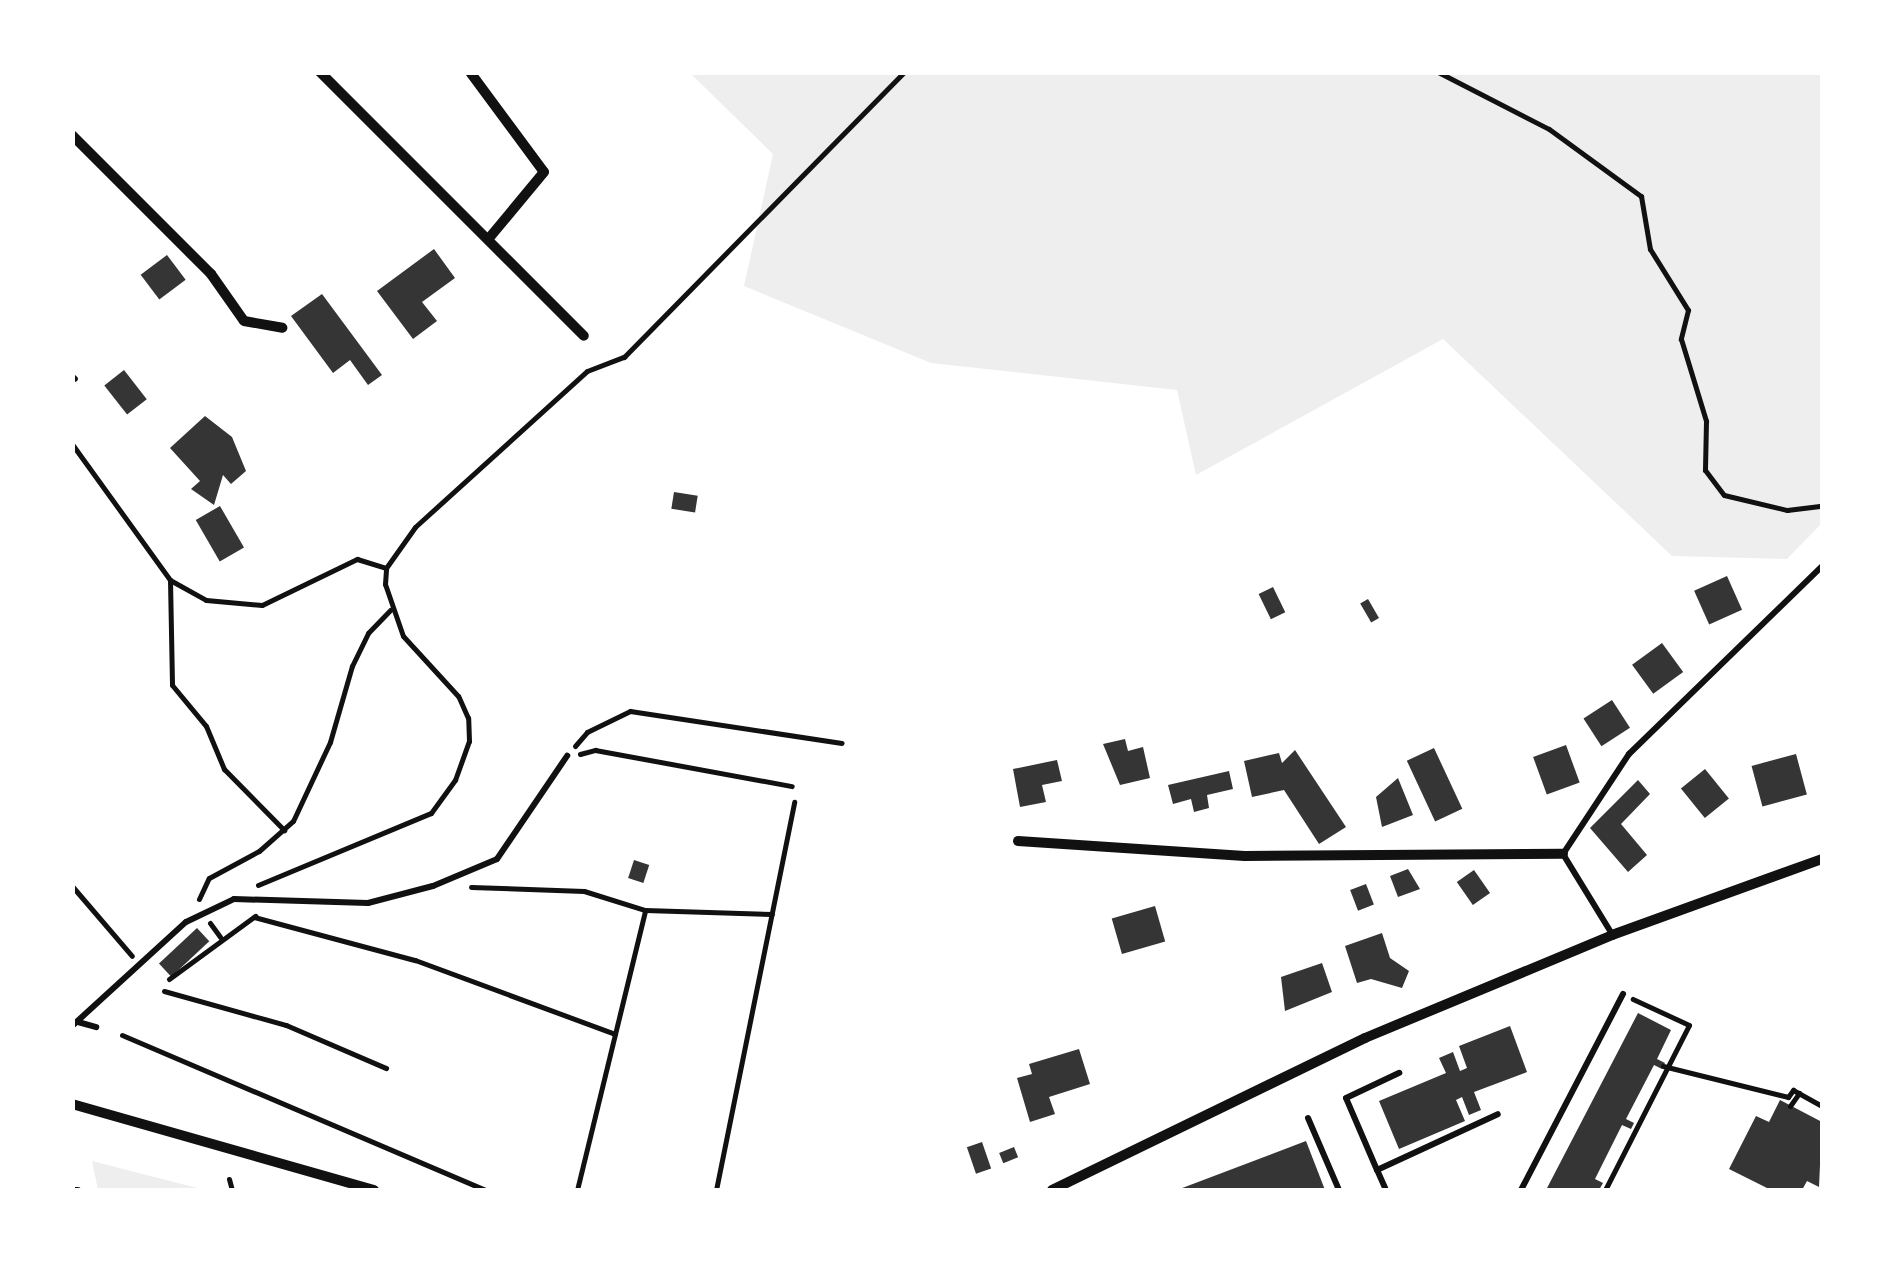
<!DOCTYPE html>
<html>
<head>
<meta charset="utf-8">
<style>
  body { margin:0 }
  #map { position:relative; width:1895px; height:1263px; overflow:hidden; background:#fff; font-family:Barlow,sans-serif }
  div>[style] { position:absolute }
  [style*='--x'] { left:calc(var(--x)*1px); top:calc(var(--y)*1px); width:calc(var(--w)*1px); rotate:calc(var(--a)*1deg) }
  .green>* { inset:0; background:#eee }
  .building>* { inset:0; background:#353535; transform-origin:0 0 }
  .path>* { height:5px; margin:-2.5px; padding:0 2.5px; transform-origin:2.5px; border-radius:2.5px; background:#111 }
  .service>* { height:6px; margin:-3px; padding:0 3px; transform-origin:3px; border-radius:3px; background:#111 }
  .minor>* { height:10px; margin:-5px; padding:0 5px; transform-origin:5px; border-radius:5px; background:#111 }
  span { translate:-50% -50%; white-space:nowrap; text-align:center; line-height:1.15; -webkit-text-stroke:9px #fff; paint-order:stroke }
  .frame { position:absolute; inset:0; border:75px solid #fff; pointer-events:none }
</style>
</head>
<body>
<div id="map">
  <div class="green">
    <div style="clip-path:polygon(690px 73px,1822px 73px,1822px 523px,1787px 559px,1672px 556px,1443px 339px,1196px 475px,1177px 390px,931px 363px,744px 286px,773px 154px)"></div>
    <div style="clip-path:polygon(92px 1161px,205px 1190px,98px 1190px)"></div>
  </div>
  <div class="building">
    <div style="clip-path:polygon(434px 249px,455px 278px,422px 302px,437px 321px,413px 339px,377px 291px)"></div>
    <div style="left:167px;top:255px;width:31px;height:33px;rotate:53deg"></div>
    <div style="clip-path:polygon(322px 294px,382px 375px,368px 385px,350px 360px,333px 373px,291px 316px)"></div>
    <div style="left:124px;top:370px;width:37px;height:25px;rotate:52deg"></div>
    <div style="clip-path:polygon(205px 416px,232px 437px,246px 471px,231px 484px,223px 475px,214px 505px,191px 489px,200px 481px,170px 448px)"></div>
    <div style="left:674px;top:492px;width:24px;height:17px;rotate:9deg"></div>
    <div style="left:220px;top:506px;width:48px;height:28px;rotate:60deg"></div>
    <div style="left:1727px;top:576px;width:37px;height:36px;rotate:66deg"></div>
    <div style="left:1273px;top:587px;width:28px;height:16px;rotate:64deg"></div>
    <div style="left:1368px;top:599px;width:22px;height:9px;rotate:60deg"></div>
    <div style="left:1662px;top:643px;width:36px;height:37px;rotate:54deg"></div>
    <div style="left:1612px;top:700px;width:33px;height:34px;rotate:57deg"></div>
    <div style="clip-path:polygon(1125px 739px,1128px 751px,1143px 747px,1150px 778px,1120px 785px,1103px 744px)"></div>
    <div style="left:1566px;top:745px;width:40px;height:35px;rotate:70deg"></div>
    <div style="left:1434px;top:748px;width:67px;height:30px;rotate:65deg"></div>
    <div style="clip-path:polygon(1295px 750px,1346px 827px,1319px 844px,1284px 790px,1252px 797px,1244px 761px,1279px 753px,1282px 763px)"></div>
    <div style="left:1796px;top:754px;width:42px;height:46px;rotate:75deg"></div>
    <div style="clip-path:polygon(1057px 760px,1062px 781px,1042px 785px,1046px 802px,1020px 807px,1013px 769px)"></div>
    <div style="left:1705px;top:769px;width:38px;height:31px;rotate:51deg"></div>
    <div style="clip-path:polygon(1229px 771px,1233px 789px,1207px 795px,1209px 808px,1194px 812px,1191px 799px,1173px 804px,1168px 785px)"></div>
    <div style="clip-path:polygon(1398px 778px,1413px 815px,1382px 827px,1376px 797px)"></div>
    <div style="clip-path:polygon(1638px 780px,1650px 794px,1621px 824px,1647px 855px,1628px 872px,1590px 828px)"></div>
    <div style="left:634px;top:860px;width:16px;height:19px;rotate:18deg"></div>
    <div style="clip-path:polygon(1408px 869px,1420px 889px,1398px 897px,1390px 876px)"></div>
    <div style="left:1474px;top:870px;width:28px;height:21px;rotate:55deg"></div>
    <div style="left:1366px;top:884px;width:22px;height:17px;rotate:69deg"></div>
    <div style="left:1155px;top:906px;width:37px;height:45px;rotate:74deg"></div>
    <div style="left:197px;top:928px;width:18px;height:52px;rotate:47deg"></div>
    <div style="clip-path:polygon(1382px 933px,1390px 958px,1409px 971px,1402px 988px,1371px 979px,1357px 983px,1345px 946px)"></div>
    <div style="clip-path:polygon(1322px 963px,1332px 992px,1285px 1011px,1281px 977px)"></div>
    <div style="clip-path:polygon(1638px 1013px,1671px 1030px,1657px 1059px,1665px 1063px,1662px 1069px,1654px 1065px,1626px 1119px,1634px 1123px,1631px 1129px,1622px 1125px,1595px 1179px,1603px 1183px,1599px 1190px,1546px 1190px)"></div>
    <div style="clip-path:polygon(1510px 1026px,1527px 1072px,1474px 1092px,1481px 1110px,1469px 1115px,1462px 1097px,1456px 1100px,1465px 1121px,1399px 1149px,1379px 1101px,1446px 1073px,1439px 1058px,1453px 1052px,1460px 1071px,1467px 1068px,1459px 1046px)"></div>
    <div style="clip-path:polygon(1079px 1049px,1090px 1084px,1049px 1097px,1055px 1114px,1030px 1122px,1017px 1078px,1032px 1074px,1029px 1064px)"></div>
    <div style="clip-path:polygon(1780px 1100px,1822px 1122px,1819px 1187px,1807px 1181px,1802px 1190px,1771px 1190px,1729px 1169px,1756px 1116px,1769px 1122px)"></div>
    <div style="clip-path:polygon(1306px 1141px,1325px 1190px,1177px 1190px)"></div>
    <div style="left:982px;top:1142px;width:28px;height:16px;rotate:71deg"></div>
    <div style="left:1014px;top:1147px;width:11px;height:16px;rotate:68deg"></div>
  </div>
  <div class="path">
    <div style="--x:1438;--y:72;--w:125;--a:27.2"></div>
    <div style="--x:1549;--y:129;--w:114;--a:36.1"></div>
    <div style="--x:1641;--y:196;--w:54;--a:80.4"></div>
    <div style="--x:1650;--y:249;--w:72;--a:58.1"></div>
    <div style="--x:1688;--y:310;--w:30;--a:104"></div>
    <div style="--x:1681;--y:339;--w:86;--a:73"></div>
    <div style="--x:1706;--y:421;--w:49;--a:91.2"></div>
    <div style="--x:1705;--y:470;--w:31;--a:53"></div>
    <div style="--x:1724;--y:495;--w:65;--a:13.4"></div>
    <div style="--x:1787;--y:510;--w:35;--a:-7"></div>
    <div style="--x:72;--y:444;--w:168;--a:54.2"></div>
    <div style="--x:170;--y:580;--w:105;--a:88.9"></div>
    <div style="--x:172;--y:685;--w:53;--a:50.3"></div>
    <div style="--x:206;--y:726;--w:47;--a:67.3"></div>
    <div style="--x:224;--y:769;--w:86;--a:45.5"></div>
    <div style="--x:170;--y:580;--w:41;--a:29.1"></div>
    <div style="--x:206;--y:600;--w:56;--a:5.1"></div>
    <div style="--x:262;--y:605;--w:106;--a:-25.8"></div>
    <div style="--x:357;--y:559;--w:30;--a:17"></div>
    <div style="--x:575;--y:746;--w:18;--a:-49"></div>
    <div style="--x:587;--y:732;--w:48;--a:-26"></div>
    <div style="--x:630;--y:711;--w:214;--a:8.6"></div>
    <div style="--x:580;--y:754;--w:16;--a:-15"></div>
    <div style="--x:595;--y:750;--w:200;--a:10.4"></div>
    <div style="--x:258;--y:885;--w:187;--a:-22.6"></div>
    <div style="--x:431;--y:813;--w:41;--a:-54"></div>
    <div style="--x:455;--y:780;--w:41;--a:-70.3"></div>
    <div style="--x:469;--y:741;--w:23;--a:-92"></div>
    <div style="--x:468;--y:718;--w:24;--a:-114"></div>
    <div style="--x:458;--y:696;--w:81;--a:-132.5"></div>
    <div style="--x:403;--y:636;--w:55;--a:-109.1"></div>
    <div style="--x:385;--y:584;--w:16;--a:-86"></div>
    <div style="--x:386;--y:568;--w:50;--a:-54.7"></div>
    <div style="--x:415;--y:527;--w:232;--a:-42.2"></div>
    <div style="--x:587;--y:371;--w:40;--a:-21"></div>
    <div style="--x:624;--y:357;--w:400;--a:-45.5"></div>
    <div style="--x:72;--y:886;--w:92;--a:49.4"></div>
    <div style="--x:471;--y:887;--w:113;--a:2"></div>
    <div style="--x:584;--y:891;--w:64;--a:17.3"></div>
    <div style="--x:645;--y:910;--w:127;--a:1.8"></div>
    <div style="--x:199;--y:899;--w:23;--a:-65"></div>
    <div style="--x:209;--y:878;--w:57;--a:-28.4"></div>
    <div style="--x:259;--y:851;--w:45;--a:-41.4"></div>
    <div style="--x:293;--y:821;--w:87;--a:-64.9"></div>
    <div style="--x:330;--y:742;--w:79;--a:-73.9"></div>
    <div style="--x:352;--y:666;--w:37;--a:-64"></div>
    <div style="--x:368;--y:633;--w:32;--a:-46"></div>
    <div style="--x:254;--y:917;--w:167;--a:15"></div>
    <div style="--x:415;--y:960;--w:213;--a:20.3"></div>
    <div style="--x:210;--y:923;--w:17;--a:54"></div>
    <div style="--x:169;--y:979;--w:107;--a:-36.2"></div>
    <div style="--x:164;--y:991;--w:127;--a:15.6"></div>
    <div style="--x:286;--y:1025;--w:109;--a:23.3"></div>
    <div style="--x:122;--y:1035;--w:396;--a:23.1"></div>
    <div style="--x:1663;--y:1066;--w:129;--a:13.9"></div>
    <div style="--x:1788;--y:1097;--w:9;--a:-54"></div>
    <div style="--x:1793;--y:1090;--w:33;--a:29"></div>
    <div style="--x:1790;--y:1106;--w:16;--a:-55"></div>
    <div style="--x:229;--y:1179;--w:11;--a:75"></div>
    <div style="--x:577;--y:1190;--w:288;--a:-76.3"></div>
    <div style="--x:716;--y:1190;--w:396;--a:-78.6"></div>
    <div style="--x:1605;--y:1190;--w:185;--a:-63"></div>
    <div style="--x:1689;--y:1025;--w:62;--a:-155.1"></div>
  </div>
  <div class="service">
    <div style="--x:72;--y:376;--w:4;--a:45"></div>
    <div style="--x:1612;--y:934;--w:94;--a:-121.5"></div>
    <div style="--x:1563;--y:854;--w:120;--a:-56.6"></div>
    <div style="--x:1629;--y:754;--w:269;--a:-44.2"></div>
    <div style="--x:78;--y:1022;--w:19;--a:16"></div>
    <div style="--x:72;--y:1026;--w:154;--a:-42.4"></div>
    <div style="--x:186;--y:922;--w:53;--a:-25.6"></div>
    <div style="--x:234;--y:899;--w:134;--a:1.7"></div>
    <div style="--x:368;--y:903;--w:67;--a:-14.7"></div>
    <div style="--x:433;--y:886;--w:69;--a:-22.9"></div>
    <div style="--x:497;--y:859;--w:125;--a:-55.8"></div>
    <div style="--x:1308;--y:1118;--w:78;--a:66.7"></div>
    <div style="--x:1377;--y:1170;--w:78;--a:-113.3"></div>
    <div style="--x:1346;--y:1098;--w:59;--a:-25.3"></div>
    <div style="--x:72;--y:1190;--w:6;--a:0"></div>
    <div style="--x:1386;--y:1190;--w:22;--a:-114"></div>
    <div style="--x:1377;--y:1170;--w:133;--a:-24.8"></div>
    <div style="--x:1521;--y:1190;--w:221;--a:-62.5"></div>
  </div>
  <div class="minor">
    <div style="--x:320;--y:72;--w:373;--a:45"></div>
    <div style="--x:470;--y:72;--w:124;--a:53.5"></div>
    <div style="--x:544;--y:172;--w:85;--a:129.7"></div>
    <div style="--x:72;--y:135;--w:197;--a:45"></div>
    <div style="--x:211;--y:274;--w:57;--a:54.9"></div>
    <div style="--x:244;--y:321;--w:39;--a:10"></div>
    <div style="--x:1018;--y:841;--w:227;--a:3.8"></div>
    <div style="--x:1245;--y:856;--w:318;--a:-0.4"></div>
    <div style="--x:72;--y:1104;--w:314;--a:15.9"></div>
    <div style="--x:1052;--y:1190;--w:348;--a:-25.9"></div>
    <div style="--x:1365;--y:1038;--w:268;--a:-22.6"></div>
    <div style="--x:1612;--y:935;--w:223;--a:-19.9"></div>
  </div>
  <div class="frame"></div>
</div>
</body>
</html>
